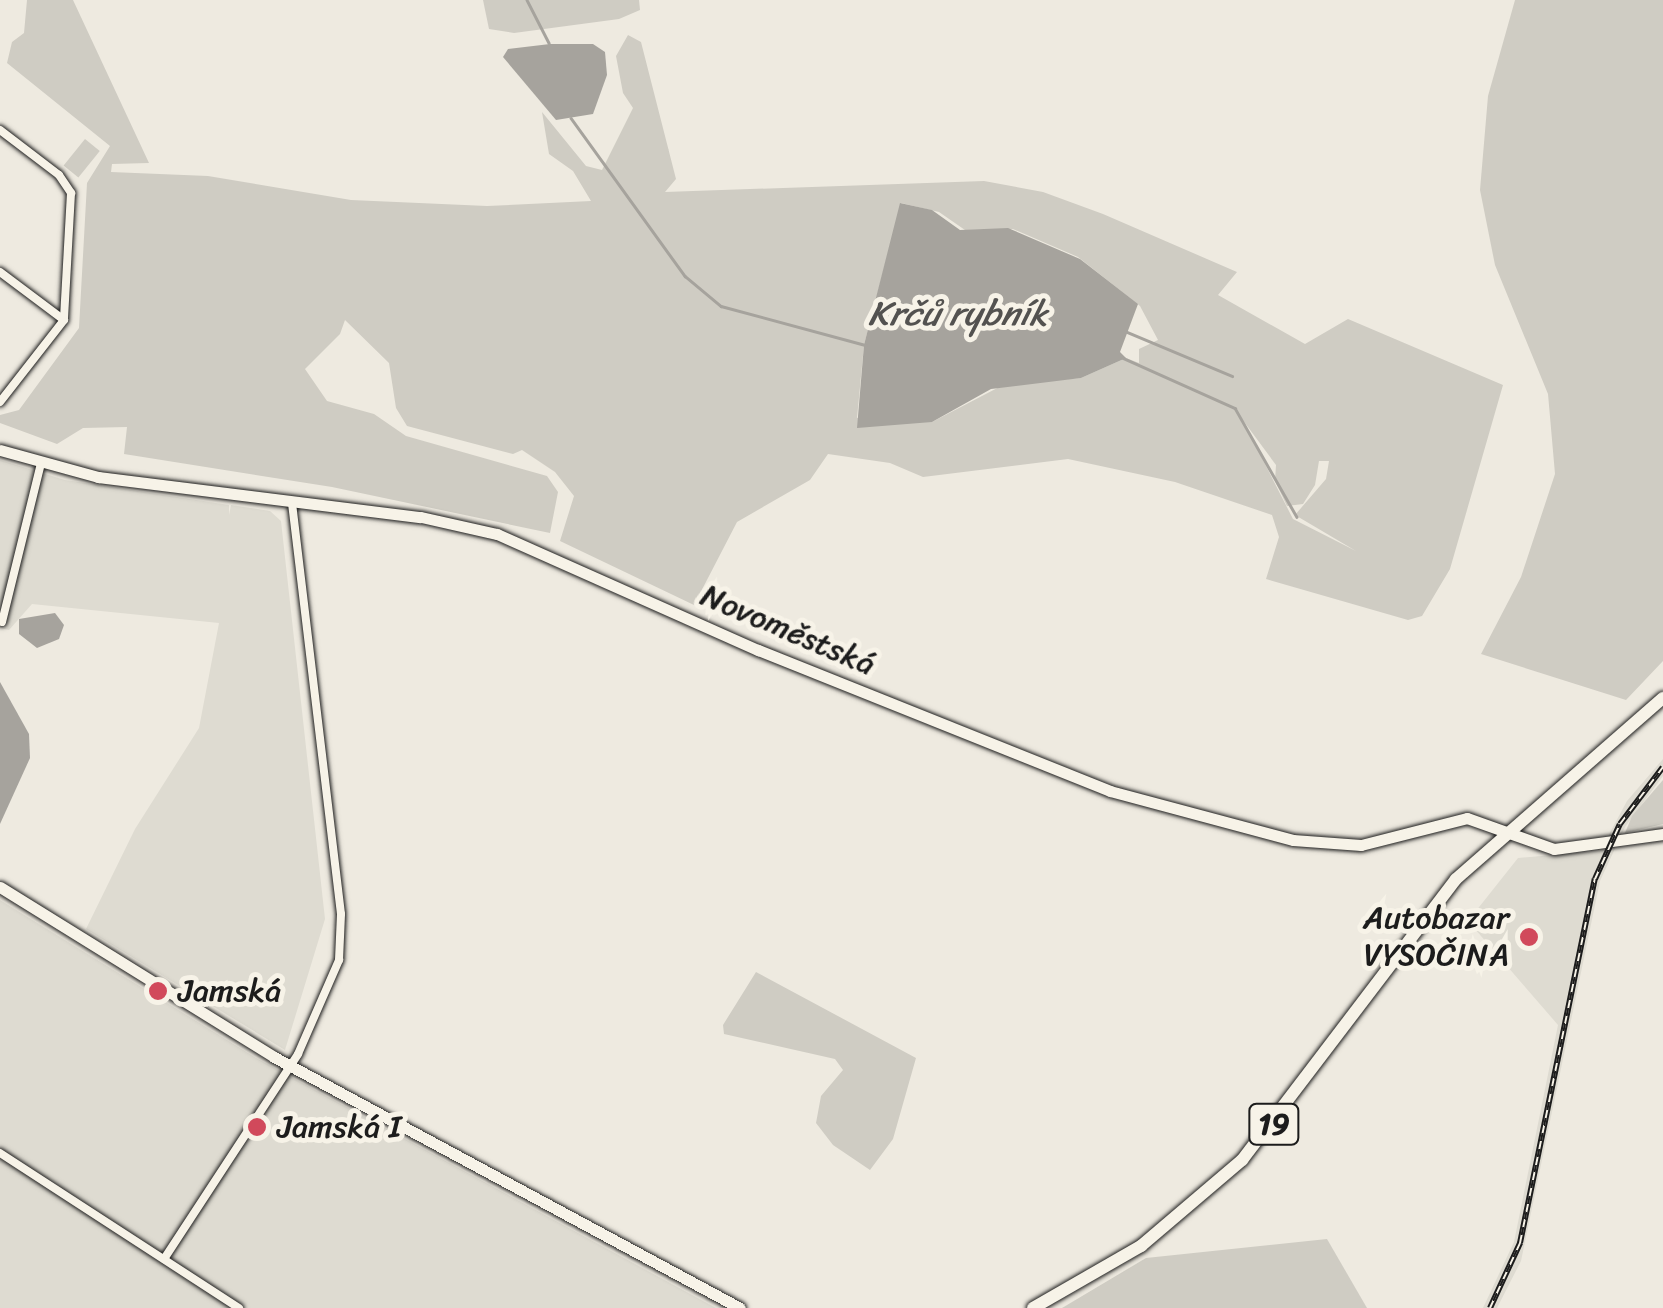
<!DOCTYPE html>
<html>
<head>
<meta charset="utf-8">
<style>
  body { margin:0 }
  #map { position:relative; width:1663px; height:1308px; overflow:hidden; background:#eeeae0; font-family:Sriracha,sans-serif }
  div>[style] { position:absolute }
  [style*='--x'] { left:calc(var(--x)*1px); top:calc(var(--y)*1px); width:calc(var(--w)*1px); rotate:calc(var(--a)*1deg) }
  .built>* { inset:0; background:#dedbd1 }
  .green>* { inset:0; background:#cfccc3; transform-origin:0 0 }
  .water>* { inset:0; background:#a6a39d }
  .stream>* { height:2.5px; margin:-1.25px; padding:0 1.25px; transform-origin:1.25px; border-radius:1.25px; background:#a6a39d }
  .roads { filter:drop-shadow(0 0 2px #1c1c1c) drop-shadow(0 0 2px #1c1c1c) }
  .street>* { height:8px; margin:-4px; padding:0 4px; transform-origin:4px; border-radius:4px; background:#f7f3e8 }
  .secondary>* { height:11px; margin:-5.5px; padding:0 5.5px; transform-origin:5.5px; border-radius:5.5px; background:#f7f3e8 }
  .primary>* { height:12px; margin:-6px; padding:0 6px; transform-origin:6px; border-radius:6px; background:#f7f3e8 }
  .rail>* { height:6px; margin-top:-3px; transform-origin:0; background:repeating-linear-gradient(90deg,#f7f3e8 0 8px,#1c1c1c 0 16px); box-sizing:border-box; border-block:2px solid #1c1c1c }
  .dots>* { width:28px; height:28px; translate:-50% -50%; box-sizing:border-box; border:5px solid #f7f3e8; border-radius:50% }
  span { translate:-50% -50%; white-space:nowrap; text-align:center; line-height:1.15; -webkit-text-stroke:10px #f7f3e8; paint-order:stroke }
  .shield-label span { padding:2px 8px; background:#f7f3e8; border:2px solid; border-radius:8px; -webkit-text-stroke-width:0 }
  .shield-label { font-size:30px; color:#1c1c1c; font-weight:700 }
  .street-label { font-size:32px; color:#1c1c1c }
  .poi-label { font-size:32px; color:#1c1c1c }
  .right { translate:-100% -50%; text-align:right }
  .left { translate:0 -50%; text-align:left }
  .water-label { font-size:35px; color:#535250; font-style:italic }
</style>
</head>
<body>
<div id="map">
  <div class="built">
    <div style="clip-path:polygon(0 460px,65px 480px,229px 505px,229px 515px,231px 505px,270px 511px,281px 521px,325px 919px,285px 1050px,86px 929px,135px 829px,199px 728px,219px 623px,32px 604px,9px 630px,0 628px)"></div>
    <div style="clip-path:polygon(1663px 759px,1663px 776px,1625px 827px,1600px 881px,1521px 1261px,1497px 1308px,1483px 1308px,1514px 1242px,1558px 1025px,1468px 921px,1518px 858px,1600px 851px,1627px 801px)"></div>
    <div style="clip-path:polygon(0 900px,256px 1058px,716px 1308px,0 1308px)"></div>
  </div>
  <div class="green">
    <div style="clip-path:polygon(evenodd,27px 0,73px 0,149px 163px,112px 164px,111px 172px,208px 176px,351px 200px,487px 206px,591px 201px,573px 171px,549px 154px,542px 112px,586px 166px,602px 170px,633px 108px,623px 93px,616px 56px,628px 35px,641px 42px,676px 179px,665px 192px,984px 181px,1043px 192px,1103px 214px,1237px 272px,1218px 295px,1305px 344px,1348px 319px,1503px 385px,1450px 569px,1422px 616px,1408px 620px,1266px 579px,1279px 537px,1272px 515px,1175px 482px,1068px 459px,923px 477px,890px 463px,828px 454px,810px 480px,737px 522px,694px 605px,560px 541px,574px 496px,555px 472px,522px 450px,513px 454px,407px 426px,396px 408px,389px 363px,345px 320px,340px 334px,305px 369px,327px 401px,374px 414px,406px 436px,547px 476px,558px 492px,550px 533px,332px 487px,124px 454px,127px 427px,83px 428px,57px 444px,0 423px,0 415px,19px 410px,79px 328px,87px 183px,110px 146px,7px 63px,12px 42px,24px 33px,27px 0,901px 203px,939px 212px,965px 230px,1013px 229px,1078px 257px,1140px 306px,1158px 340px,1139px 349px,1139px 363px,1126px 358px,1081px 378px,1005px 384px,932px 422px,857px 418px,864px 345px,901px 203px,27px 0,1242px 419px,1276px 465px,1275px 481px,1287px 506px,1303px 504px,1315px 485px,1319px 461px,1329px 461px,1326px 479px,1295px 515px,1356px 551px,1293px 519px,1242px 419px)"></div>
    <div style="clip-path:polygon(483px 0,639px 0,640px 10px,619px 19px,514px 33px,489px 29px)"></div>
    <div style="clip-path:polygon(1515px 0,1663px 0,1663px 661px,1626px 700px,1481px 654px,1521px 577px,1555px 474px,1548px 394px,1495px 265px,1480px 190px,1488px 96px)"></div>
    <div style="left:85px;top:139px;width:19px;height:34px;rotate:39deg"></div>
    <div style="clip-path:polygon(1663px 780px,1663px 824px,1625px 833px,1632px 816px)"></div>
    <div style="clip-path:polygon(756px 972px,916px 1058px,893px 1139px,870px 1170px,833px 1145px,816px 1123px,821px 1096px,843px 1070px,835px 1059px,724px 1034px,723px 1025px)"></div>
    <div style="clip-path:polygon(1327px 1239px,1367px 1308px,1062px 1308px,1146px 1258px)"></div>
  </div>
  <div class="water">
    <div style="clip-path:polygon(550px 44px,593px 44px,605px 52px,607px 75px,593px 114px,556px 120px,503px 57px,508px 49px)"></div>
    <div style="clip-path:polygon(900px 203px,932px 210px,960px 230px,1008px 228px,1080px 259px,1138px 304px,1120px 352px,1126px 358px,1081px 378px,991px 389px,932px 422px,857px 428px,864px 345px)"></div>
    <div style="clip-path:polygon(55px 613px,64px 625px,59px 639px,37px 648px,19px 634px,19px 619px)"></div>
    <div style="clip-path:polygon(0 682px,29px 734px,30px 758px,0 824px)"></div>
  </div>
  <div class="stream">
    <div style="--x:527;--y:0;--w:48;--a:62.9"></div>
    <div style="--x:571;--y:118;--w:195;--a:54.2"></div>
    <div style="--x:685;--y:276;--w:47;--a:39.8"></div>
    <div style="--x:721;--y:306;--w:150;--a:15.1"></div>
    <div style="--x:1127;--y:332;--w:114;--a:22.7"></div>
    <div style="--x:1123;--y:358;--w:123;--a:24.1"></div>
    <div style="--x:1235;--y:408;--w:125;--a:60.4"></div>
  </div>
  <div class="roads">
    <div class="street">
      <div style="--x:0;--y:130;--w:74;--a:37.3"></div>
      <div style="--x:59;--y:175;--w:22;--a:56"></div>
      <div style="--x:71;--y:193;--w:127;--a:93.2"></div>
      <div style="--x:64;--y:320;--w:104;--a:128"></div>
      <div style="--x:0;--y:272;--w:80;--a:36.9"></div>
      <div style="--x:2;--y:622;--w:164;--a:-76.2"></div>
      <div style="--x:0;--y:1153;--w:285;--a:33"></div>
      <div style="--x:164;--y:1259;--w:245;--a:-56.8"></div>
      <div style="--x:298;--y:1054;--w:103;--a:-66.4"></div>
      <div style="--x:339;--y:960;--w:46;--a:-87.5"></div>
      <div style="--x:341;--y:914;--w:416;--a:-96.8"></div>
    </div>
    <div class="secondary">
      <div style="--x:0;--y:450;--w:102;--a:15.4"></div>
      <div style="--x:98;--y:477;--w:325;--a:7.1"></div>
      <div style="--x:421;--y:517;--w:78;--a:12.6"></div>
      <div style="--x:497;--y:534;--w:286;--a:24"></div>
      <div style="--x:758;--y:650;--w:379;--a:21.8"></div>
      <div style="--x:1110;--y:791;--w:189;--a:15"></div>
      <div style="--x:1293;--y:840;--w:68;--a:4.2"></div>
      <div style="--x:1361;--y:845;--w:109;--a:-14.3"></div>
      <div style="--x:1467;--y:818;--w:92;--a:19.6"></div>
      <div style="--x:1554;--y:849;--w:110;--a:-7.8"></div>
      <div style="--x:0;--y:887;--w:322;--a:31.8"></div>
      <div style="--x:274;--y:1057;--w:529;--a:28.31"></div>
    </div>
    <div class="primary">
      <div style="--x:1033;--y:1308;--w:125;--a:-29.9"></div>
      <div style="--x:1141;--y:1246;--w:133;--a:-40.4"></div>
      <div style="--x:1242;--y:1160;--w:353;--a:-52.7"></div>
      <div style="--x:1456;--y:879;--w:275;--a:-41.2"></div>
    </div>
  </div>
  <div class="rail">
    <div style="--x:1490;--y:1308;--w:72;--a:-65.2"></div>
    <div style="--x:1520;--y:1243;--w:372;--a:-78.4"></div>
    <div style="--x:1595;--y:879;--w:60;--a:-65.6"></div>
    <div style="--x:1620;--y:824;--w:71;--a:-53"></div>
  </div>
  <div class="dots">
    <div style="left:1529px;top:937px;background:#d1495b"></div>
    <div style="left:158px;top:991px;background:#d1495b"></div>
    <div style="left:257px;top:1127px;background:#d1495b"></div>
  </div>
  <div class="shield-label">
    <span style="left:1274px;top:1124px">19</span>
  </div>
  <div class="street-label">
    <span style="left:788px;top:630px;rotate:23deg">Novoměstská</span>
  </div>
  <div class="poi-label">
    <span class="right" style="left:1509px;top:937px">Autobazar<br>VYSOČINA</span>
    <span class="left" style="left:178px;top:991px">Jamská</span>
    <span class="left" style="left:277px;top:1127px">Jamská I</span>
  </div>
  <div class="water-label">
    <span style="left:958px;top:313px">Krčů rybník</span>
  </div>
</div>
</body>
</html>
